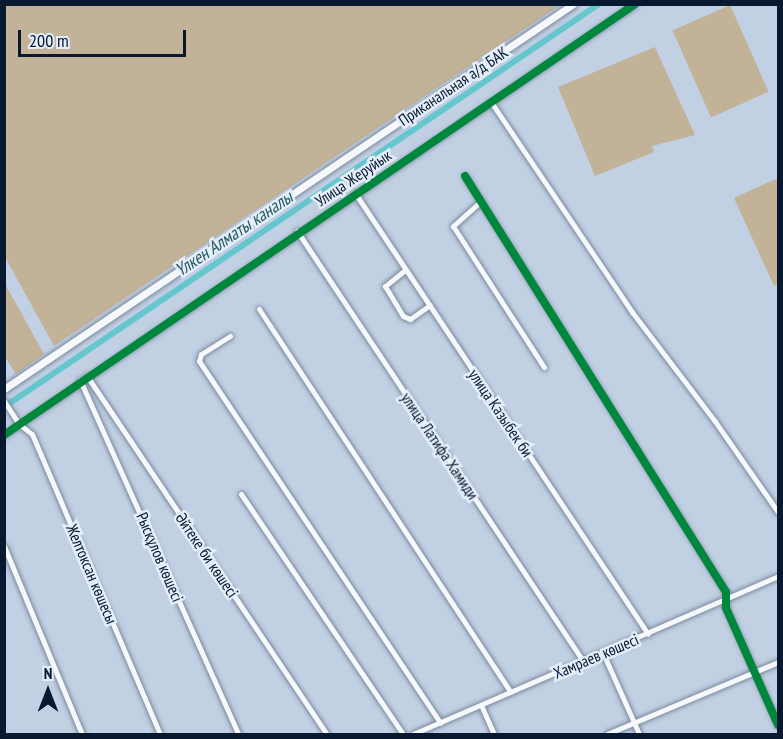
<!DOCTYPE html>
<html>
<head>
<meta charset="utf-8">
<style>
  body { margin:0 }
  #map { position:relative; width:783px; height:739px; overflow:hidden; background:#c2d0e4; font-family:"PT Sans Narrow",sans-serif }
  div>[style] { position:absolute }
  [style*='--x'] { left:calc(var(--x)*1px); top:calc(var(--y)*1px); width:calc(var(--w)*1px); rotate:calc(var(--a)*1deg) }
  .green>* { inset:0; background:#c2b298; transform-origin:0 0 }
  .canal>* { height:6px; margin:-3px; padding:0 3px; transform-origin:3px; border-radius:3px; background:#65c6ce }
  .roads { filter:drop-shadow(0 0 2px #7c8a9d) drop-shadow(0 0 2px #7c8a9d) }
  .minor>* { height:5px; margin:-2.5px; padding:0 2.5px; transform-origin:2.5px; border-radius:2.5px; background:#f6f8fb }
  .tertiary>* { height:7px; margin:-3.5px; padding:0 3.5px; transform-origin:3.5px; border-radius:3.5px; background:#f6f8fb }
  .cycleway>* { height:8px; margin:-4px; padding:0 4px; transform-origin:4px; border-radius:4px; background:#00873e }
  span { translate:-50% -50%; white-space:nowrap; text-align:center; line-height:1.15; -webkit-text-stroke:5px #e4edfa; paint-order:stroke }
  .street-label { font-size:16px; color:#08182e }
  .water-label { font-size:18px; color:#255b5c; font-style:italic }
  .frame { position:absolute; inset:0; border:6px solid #08182e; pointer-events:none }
  .north { position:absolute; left:18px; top:661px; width:60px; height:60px; -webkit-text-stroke:4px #e4edfa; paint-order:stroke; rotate:0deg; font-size:16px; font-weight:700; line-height:24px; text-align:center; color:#08182e }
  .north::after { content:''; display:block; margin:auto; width:21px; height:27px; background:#08182e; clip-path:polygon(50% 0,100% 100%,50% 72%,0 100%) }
  .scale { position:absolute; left:18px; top:30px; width:168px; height:27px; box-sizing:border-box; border:3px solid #08182e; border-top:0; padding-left:8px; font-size:18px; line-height:21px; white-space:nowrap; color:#08182e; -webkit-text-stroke:4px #e4edfa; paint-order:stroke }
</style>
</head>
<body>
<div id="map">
  <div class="green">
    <div style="clip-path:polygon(4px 5px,5px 4px,560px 5px,54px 346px,5px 257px)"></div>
    <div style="left:730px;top:5px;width:95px;height:63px;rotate:66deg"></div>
    <div style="clip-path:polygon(655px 47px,695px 135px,652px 146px,654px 152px,595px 176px,558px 87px)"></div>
    <div style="clip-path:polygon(778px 178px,778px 284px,774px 286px,734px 198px)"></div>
    <div style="clip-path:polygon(4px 282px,44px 354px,16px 374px,5px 357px)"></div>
  </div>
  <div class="canal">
    <div style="--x:4;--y:407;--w:719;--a:-34.11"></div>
  </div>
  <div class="roads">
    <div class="minor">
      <div style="--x:491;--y:102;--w:253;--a:56.1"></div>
      <div style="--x:632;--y:312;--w:136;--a:52.8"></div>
      <div style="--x:714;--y:420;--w:112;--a:55.2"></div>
      <div style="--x:465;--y:176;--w:491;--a:57.9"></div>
      <div style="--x:726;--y:592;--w:16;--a:90"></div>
      <div style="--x:726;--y:608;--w:128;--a:66"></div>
      <div style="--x:355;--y:193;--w:529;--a:56.4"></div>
      <div style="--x:481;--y:201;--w:38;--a:138"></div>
      <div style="--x:453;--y:226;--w:168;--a:57.2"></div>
      <div style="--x:297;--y:231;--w:516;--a:56.37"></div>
      <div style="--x:405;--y:270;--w:26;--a:141"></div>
      <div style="--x:385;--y:286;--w:35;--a:59"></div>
      <div style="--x:403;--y:316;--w:8;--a:23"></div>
      <div style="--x:410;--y:319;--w:24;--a:-35"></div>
      <div style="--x:259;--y:309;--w:458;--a:56.7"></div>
      <div style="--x:230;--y:336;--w:34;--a:148"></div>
      <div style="--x:201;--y:354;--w:7;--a:106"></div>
      <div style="--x:199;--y:361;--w:435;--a:56.3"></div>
      <div style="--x:87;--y:376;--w:431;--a:56.2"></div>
      <div style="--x:80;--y:380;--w:388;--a:65.9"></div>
      <div style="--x:4;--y:401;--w:27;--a:57"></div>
      <div style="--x:19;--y:424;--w:16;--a:38"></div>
      <div style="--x:32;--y:434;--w:326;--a:66.9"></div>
      <div style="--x:4;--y:435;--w:764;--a:-34.33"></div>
      <div style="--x:241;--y:494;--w:290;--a:56"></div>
      <div style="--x:4;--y:546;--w:204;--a:67.5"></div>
      <div style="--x:603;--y:653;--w:89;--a:66"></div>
      <div style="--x:481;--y:705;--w:32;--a:66"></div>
      <div style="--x:413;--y:734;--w:398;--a:-23.4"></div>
      <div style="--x:607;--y:734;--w:186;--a:-22.8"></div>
    </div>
    <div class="tertiary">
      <div style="--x:4;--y:389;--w:687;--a:-34.08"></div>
    </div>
  </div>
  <div class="cycleway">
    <div style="--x:465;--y:176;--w:491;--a:57.9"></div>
    <div style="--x:726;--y:592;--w:16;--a:90"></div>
    <div style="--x:726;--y:608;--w:128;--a:66"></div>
    <div style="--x:4;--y:435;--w:764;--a:-34.33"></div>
  </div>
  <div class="street-label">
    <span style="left:453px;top:86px;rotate:-34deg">Приканальная а/д БАК</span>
    <span style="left:353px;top:178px;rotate:-34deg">Улица Жеруйык</span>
    <span style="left:501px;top:413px;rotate:56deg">улица Казыбек би</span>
    <span style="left:440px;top:446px;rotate:56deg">улица Латифа Хамиди</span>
    <span style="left:207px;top:555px;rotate:56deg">Әйтеке би көшесі</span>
    <span style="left:160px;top:557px;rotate:67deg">Рысқұлов көшесі</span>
    <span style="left:92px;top:574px;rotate:67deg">Желтоксан көшесы</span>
    <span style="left:596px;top:656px;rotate:-23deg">Хамраев көшесі</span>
  </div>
  <div class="water-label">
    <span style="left:234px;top:234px;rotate:-34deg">Үлкен Алматы каналы</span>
  </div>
  <div class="frame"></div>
  <div class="north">N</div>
  <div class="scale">200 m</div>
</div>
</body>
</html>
